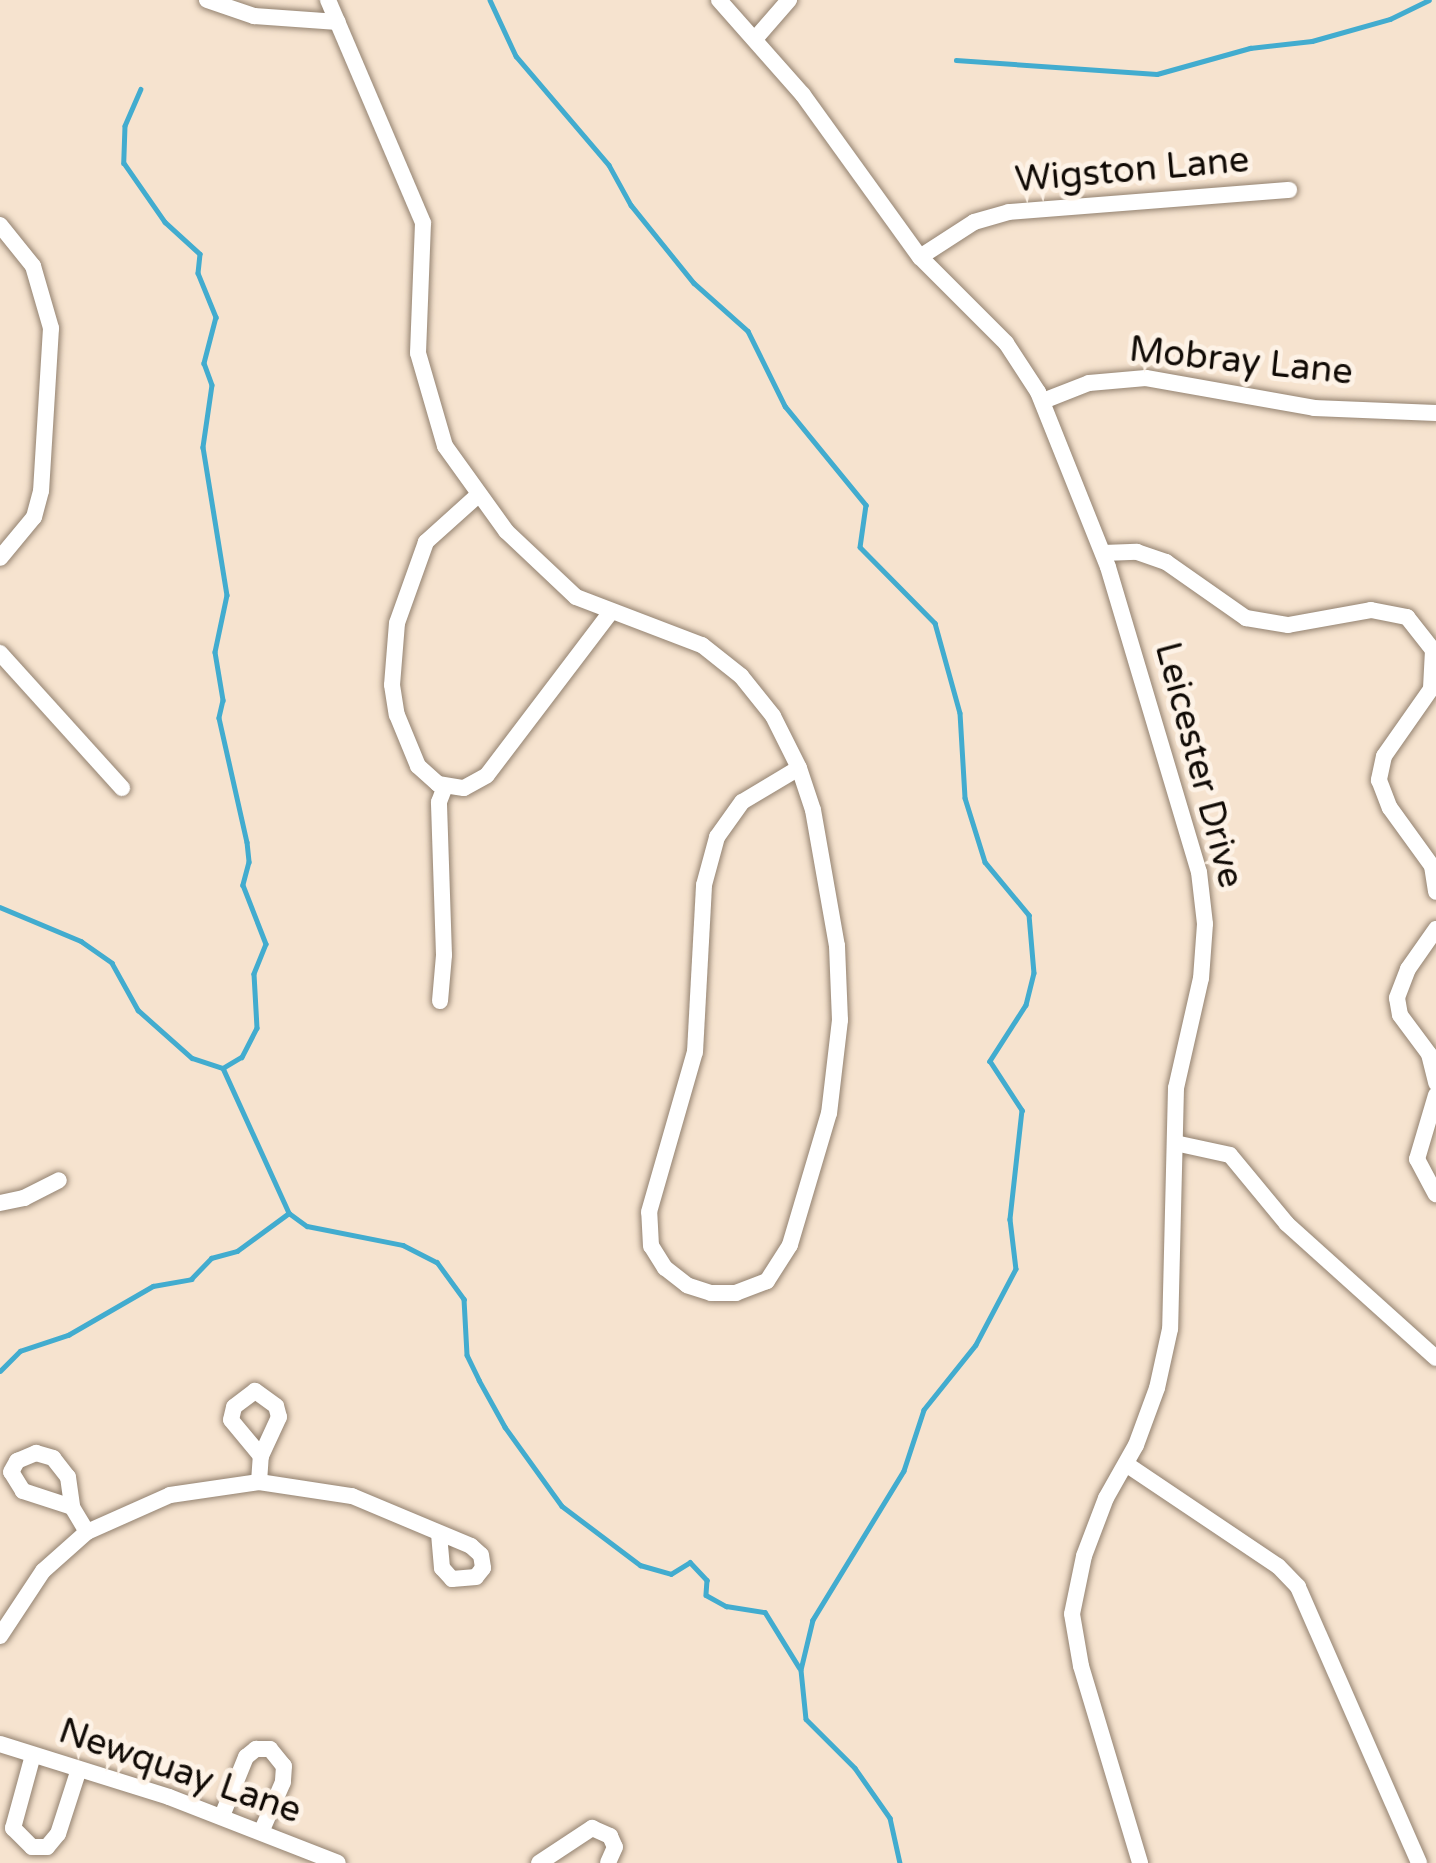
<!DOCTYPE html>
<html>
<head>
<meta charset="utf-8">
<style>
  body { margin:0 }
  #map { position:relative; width:1436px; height:1863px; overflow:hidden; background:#f6e3cf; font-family:"Varela Round",sans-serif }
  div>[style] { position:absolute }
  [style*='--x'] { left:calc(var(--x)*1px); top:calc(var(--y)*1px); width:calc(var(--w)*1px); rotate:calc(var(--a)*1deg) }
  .stream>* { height:4.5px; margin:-2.25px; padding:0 2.25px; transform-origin:2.25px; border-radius:2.25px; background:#42accf }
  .roads { filter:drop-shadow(0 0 3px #938270) drop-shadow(0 0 3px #938270) }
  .street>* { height:16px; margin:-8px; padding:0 8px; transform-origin:8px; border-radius:8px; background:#fff }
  span { translate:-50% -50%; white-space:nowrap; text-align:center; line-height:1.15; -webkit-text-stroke:10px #fdf2e6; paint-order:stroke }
  .street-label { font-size:36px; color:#100a05 }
</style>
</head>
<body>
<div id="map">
  <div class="stream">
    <div style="--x:490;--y:0;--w:62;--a:65.1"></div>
    <div style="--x:516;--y:56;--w:143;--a:49.5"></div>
    <div style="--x:609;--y:165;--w:46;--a:61.2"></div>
    <div style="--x:631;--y:205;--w:100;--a:51.1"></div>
    <div style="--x:694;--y:283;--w:72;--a:41.6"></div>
    <div style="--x:748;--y:331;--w:84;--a:63.7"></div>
    <div style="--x:785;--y:406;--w:128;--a:50.7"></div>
    <div style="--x:866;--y:505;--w:42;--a:98.1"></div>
    <div style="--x:860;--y:547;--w:107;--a:45.4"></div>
    <div style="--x:935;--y:623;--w:93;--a:74.5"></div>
    <div style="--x:960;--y:713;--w:85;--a:86.6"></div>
    <div style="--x:965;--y:798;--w:67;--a:72.6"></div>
    <div style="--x:985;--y:862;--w:69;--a:50.3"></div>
    <div style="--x:1029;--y:915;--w:58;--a:85.1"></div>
    <div style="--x:1034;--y:973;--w:33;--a:104"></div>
    <div style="--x:1026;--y:1005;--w:67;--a:122.7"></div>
    <div style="--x:990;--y:1061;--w:59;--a:56.9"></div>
    <div style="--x:1022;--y:1110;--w:110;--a:96.3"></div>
    <div style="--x:1010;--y:1219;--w:50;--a:83.2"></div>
    <div style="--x:1016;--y:1269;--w:86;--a:117.8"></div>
    <div style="--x:976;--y:1345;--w:83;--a:128.7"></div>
    <div style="--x:924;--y:1410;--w:64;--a:108.2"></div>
    <div style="--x:904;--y:1471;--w:175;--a:121.4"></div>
    <div style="--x:813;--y:1620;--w:51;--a:103.5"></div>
    <div style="--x:801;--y:1670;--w:49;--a:84.2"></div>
    <div style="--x:806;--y:1719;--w:69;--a:45"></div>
    <div style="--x:855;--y:1768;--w:61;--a:55"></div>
    <div style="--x:890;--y:1818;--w:46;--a:77.5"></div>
    <div style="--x:956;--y:60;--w:201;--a:4"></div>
    <div style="--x:1157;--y:74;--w:97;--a:-15.6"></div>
    <div style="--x:1250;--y:48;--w:62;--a:-6.4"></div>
    <div style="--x:1312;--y:41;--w:81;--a:-15.8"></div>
    <div style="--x:1390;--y:19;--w:43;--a:-26"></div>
    <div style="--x:141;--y:89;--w:40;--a:113.4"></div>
    <div style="--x:125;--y:126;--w:37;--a:92"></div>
    <div style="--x:124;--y:163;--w:72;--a:55.2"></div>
    <div style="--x:165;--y:222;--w:47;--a:42.4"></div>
    <div style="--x:200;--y:254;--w:19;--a:96"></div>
    <div style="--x:198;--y:273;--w:48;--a:67.8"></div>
    <div style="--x:216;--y:317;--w:48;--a:104.6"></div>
    <div style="--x:204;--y:363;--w:23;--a:70"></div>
    <div style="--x:212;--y:385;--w:63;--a:98.3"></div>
    <div style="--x:203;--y:447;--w:150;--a:80.8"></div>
    <div style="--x:227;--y:595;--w:58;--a:101.9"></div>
    <div style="--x:215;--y:652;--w:49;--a:80.5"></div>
    <div style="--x:223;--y:700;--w:18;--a:103"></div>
    <div style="--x:219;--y:718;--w:127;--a:77.3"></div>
    <div style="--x:247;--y:842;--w:20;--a:84"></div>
    <div style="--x:249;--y:862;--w:24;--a:105"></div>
    <div style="--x:243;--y:885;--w:63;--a:68.7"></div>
    <div style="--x:266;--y:944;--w:32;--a:112"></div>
    <div style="--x:254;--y:974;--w:54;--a:86.8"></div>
    <div style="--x:257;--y:1028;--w:33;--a:117"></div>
    <div style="--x:242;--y:1057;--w:21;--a:149"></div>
    <div style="--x:0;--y:907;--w:88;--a:22.8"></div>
    <div style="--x:81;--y:941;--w:38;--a:35"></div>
    <div style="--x:112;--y:963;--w:54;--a:61"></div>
    <div style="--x:138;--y:1010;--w:72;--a:41.6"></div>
    <div style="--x:192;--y:1058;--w:33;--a:18"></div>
    <div style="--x:223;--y:1068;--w:159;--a:65.5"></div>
    <div style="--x:289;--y:1213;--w:22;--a:36"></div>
    <div style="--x:307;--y:1226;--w:98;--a:11.2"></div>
    <div style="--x:403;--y:1245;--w:38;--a:27"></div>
    <div style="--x:437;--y:1262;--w:46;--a:53.9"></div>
    <div style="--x:464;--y:1299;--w:56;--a:86.9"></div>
    <div style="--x:467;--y:1355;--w:28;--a:64"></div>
    <div style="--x:479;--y:1380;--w:54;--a:61"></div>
    <div style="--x:505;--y:1427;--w:97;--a:54.2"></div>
    <div style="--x:562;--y:1506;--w:98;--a:37.1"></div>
    <div style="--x:640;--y:1565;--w:32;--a:16"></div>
    <div style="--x:671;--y:1574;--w:22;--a:-32"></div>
    <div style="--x:690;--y:1562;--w:25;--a:47"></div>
    <div style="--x:707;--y:1580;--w:15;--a:94"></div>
    <div style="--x:706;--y:1595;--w:23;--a:29"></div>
    <div style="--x:726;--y:1606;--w:39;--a:9"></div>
    <div style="--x:765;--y:1612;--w:65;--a:58.3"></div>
    <div style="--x:0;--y:1371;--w:28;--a:-45"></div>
    <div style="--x:20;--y:1351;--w:51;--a:-18.4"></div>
    <div style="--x:68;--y:1335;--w:98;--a:-30"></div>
    <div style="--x:153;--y:1286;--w:39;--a:-10"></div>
    <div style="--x:191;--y:1279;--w:29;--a:-46"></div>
    <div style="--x:211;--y:1258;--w:27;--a:-15"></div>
    <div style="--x:237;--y:1251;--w:64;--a:-36.2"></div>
  </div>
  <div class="roads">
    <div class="street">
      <div style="--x:207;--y:0;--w:50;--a:18.8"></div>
      <div style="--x:254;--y:16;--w:84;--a:4.1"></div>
      <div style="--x:328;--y:0;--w:242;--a:66.9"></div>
      <div style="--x:423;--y:223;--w:130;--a:92.2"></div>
      <div style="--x:418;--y:353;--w:97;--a:73.8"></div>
      <div style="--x:445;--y:446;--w:105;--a:54.3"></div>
      <div style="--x:506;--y:531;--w:96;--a:43.3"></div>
      <div style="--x:576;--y:597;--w:135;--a:20.9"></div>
      <div style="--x:702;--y:645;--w:50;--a:38.5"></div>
      <div style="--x:741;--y:676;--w:51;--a:51.3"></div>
      <div style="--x:773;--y:716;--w:58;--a:63.4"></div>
      <div style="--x:719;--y:0;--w:127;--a:48.5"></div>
      <div style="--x:803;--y:95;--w:200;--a:54.2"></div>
      <div style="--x:920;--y:257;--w:122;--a:45"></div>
      <div style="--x:1006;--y:343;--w:59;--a:56.9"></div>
      <div style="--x:1038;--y:392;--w:188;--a:68.2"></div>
      <div style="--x:1108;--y:567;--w:318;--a:73.4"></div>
      <div style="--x:1199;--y:872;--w:52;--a:83.4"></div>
      <div style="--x:1205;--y:924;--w:54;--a:94.2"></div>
      <div style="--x:1201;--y:978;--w:113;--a:102.8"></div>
      <div style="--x:1176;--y:1088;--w:241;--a:91.4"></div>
      <div style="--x:1170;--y:1329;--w:60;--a:102.4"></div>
      <div style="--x:1157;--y:1388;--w:61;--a:110.2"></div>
      <div style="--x:1136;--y:1445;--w:61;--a:119.5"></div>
      <div style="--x:1106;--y:1498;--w:62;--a:110.8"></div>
      <div style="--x:1084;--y:1556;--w:59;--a:101.7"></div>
      <div style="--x:1072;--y:1614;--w:53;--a:80.2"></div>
      <div style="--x:1081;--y:1666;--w:206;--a:73.3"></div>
      <div style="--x:755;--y:39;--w:52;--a:-48.9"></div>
      <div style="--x:0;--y:225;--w:53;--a:51.2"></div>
      <div style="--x:33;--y:266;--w:65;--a:73.8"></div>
      <div style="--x:51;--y:328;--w:163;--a:93.5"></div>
      <div style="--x:41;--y:491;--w:27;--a:105"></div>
      <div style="--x:34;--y:517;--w:53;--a:129.7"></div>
      <div style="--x:920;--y:257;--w:64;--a:-32.9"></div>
      <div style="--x:974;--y:222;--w:36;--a:-16"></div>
      <div style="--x:1009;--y:212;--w:281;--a:-4.5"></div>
      <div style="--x:1043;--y:401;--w:49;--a:-21.4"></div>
      <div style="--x:1089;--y:383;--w:57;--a:-5"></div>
      <div style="--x:1146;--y:378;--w:171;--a:10.1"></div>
      <div style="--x:1314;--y:408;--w:122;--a:2.3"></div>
      <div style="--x:477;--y:496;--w:69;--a:138"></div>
      <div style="--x:426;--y:542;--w:86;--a:109.7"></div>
      <div style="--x:397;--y:623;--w:62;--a:94.6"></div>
      <div style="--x:392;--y:685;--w:30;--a:81"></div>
      <div style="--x:397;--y:715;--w:55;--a:67.6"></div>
      <div style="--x:418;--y:766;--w:27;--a:42"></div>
      <div style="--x:438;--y:784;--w:26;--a:9"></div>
      <div style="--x:464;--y:788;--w:26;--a:-29"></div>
      <div style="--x:487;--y:775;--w:203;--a:-52.8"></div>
      <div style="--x:1103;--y:553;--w:34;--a:-2"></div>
      <div style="--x:1137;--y:552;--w:31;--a:19"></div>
      <div style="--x:1166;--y:562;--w:98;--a:35"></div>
      <div style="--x:1246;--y:618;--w:43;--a:9.5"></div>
      <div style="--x:1288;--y:625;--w:84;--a:-10.2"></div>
      <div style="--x:1371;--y:610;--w:37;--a:11"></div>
      <div style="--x:1407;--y:617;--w:42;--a:51.8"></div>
      <div style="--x:1433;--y:650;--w:39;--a:93"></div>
      <div style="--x:1431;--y:689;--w:82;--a:125"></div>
      <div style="--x:1384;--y:756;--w:25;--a:102"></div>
      <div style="--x:1379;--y:780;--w:30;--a:69"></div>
      <div style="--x:1390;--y:808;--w:72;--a:54.1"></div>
      <div style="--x:1432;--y:866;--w:26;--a:81"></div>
      <div style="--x:0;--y:653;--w:182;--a:47.9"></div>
      <div style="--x:799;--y:768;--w:44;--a:71.6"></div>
      <div style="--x:813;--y:810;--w:138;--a:80"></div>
      <div style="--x:837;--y:946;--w:74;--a:87.7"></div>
      <div style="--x:840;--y:1020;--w:94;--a:96.7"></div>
      <div style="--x:829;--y:1113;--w:138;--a:106.5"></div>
      <div style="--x:790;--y:1245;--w:43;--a:122.6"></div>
      <div style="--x:767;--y:1281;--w:33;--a:159"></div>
      <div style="--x:736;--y:1293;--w:25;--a:180"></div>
      <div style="--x:711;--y:1293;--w:25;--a:-162"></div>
      <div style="--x:687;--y:1285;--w:28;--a:-142"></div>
      <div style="--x:665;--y:1268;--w:26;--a:-122"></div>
      <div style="--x:651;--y:1246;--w:34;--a:-93"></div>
      <div style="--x:649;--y:1212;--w:166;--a:-74"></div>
      <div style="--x:695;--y:1052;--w:167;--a:-86.9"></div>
      <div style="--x:704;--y:885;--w:50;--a:-74.8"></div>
      <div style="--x:717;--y:837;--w:43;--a:-54.5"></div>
      <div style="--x:742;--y:802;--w:66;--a:-30.8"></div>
      <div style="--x:1436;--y:929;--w:49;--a:125"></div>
      <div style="--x:1408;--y:969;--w:31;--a:111"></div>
      <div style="--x:1397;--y:998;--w:17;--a:80"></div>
      <div style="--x:1400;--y:1015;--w:49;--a:53.4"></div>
      <div style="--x:1429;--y:1054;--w:30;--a:76"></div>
      <div style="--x:440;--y:1001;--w:46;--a:-85"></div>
      <div style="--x:444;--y:955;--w:153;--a:-91.9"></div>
      <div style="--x:439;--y:802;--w:14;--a:-69"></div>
      <div style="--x:1436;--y:1095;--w:67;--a:106.5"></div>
      <div style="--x:1417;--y:1159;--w:40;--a:62"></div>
      <div style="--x:1175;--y:1143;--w:56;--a:12.3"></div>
      <div style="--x:1230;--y:1155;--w:89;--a:50.4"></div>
      <div style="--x:1287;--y:1224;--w:200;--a:42"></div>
      <div style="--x:0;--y:1203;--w:25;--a:-12"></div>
      <div style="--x:24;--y:1198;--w:39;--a:-27"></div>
      <div style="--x:1126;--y:1464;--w:183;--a:33.9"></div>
      <div style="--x:1278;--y:1566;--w:29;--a:46"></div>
      <div style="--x:1298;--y:1587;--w:301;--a:66.3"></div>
      <div style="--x:259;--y:1482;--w:26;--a:-86"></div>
      <div style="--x:261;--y:1456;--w:43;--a:-65.2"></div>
      <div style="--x:279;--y:1417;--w:11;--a:-105"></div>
      <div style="--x:276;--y:1406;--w:26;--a:-144"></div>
      <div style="--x:255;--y:1391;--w:26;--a:143"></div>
      <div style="--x:234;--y:1407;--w:13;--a:103"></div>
      <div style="--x:231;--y:1420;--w:47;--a:50.2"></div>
      <div style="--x:72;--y:1507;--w:52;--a:-161.9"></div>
      <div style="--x:23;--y:1491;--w:22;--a:-122"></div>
      <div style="--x:11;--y:1472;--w:13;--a:-61"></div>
      <div style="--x:17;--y:1461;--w:21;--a:-23"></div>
      <div style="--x:36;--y:1453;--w:18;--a:16"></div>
      <div style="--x:53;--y:1458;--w:24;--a:52"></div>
      <div style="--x:68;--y:1477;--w:30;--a:82"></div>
      <div style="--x:72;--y:1507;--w:29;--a:59"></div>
      <div style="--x:0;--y:1636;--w:78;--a:-56.5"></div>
      <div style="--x:43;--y:1571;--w:59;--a:-41.6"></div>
      <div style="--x:87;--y:1532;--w:91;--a:-24"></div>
      <div style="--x:170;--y:1495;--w:90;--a:-8.3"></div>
      <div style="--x:259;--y:1482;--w:94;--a:8.6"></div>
      <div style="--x:352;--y:1496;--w:129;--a:22.8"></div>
      <div style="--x:471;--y:1546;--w:13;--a:42"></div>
      <div style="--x:481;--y:1555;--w:13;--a:81"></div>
      <div style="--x:483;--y:1568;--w:11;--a:128"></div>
      <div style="--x:476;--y:1577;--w:24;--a:175"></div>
      <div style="--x:452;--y:1579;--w:15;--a:-132"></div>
      <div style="--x:442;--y:1568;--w:35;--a:-95"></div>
      <div style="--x:0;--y:1744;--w:177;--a:17.4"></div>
      <div style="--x:169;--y:1797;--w:181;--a:21.3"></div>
      <div style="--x:33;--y:1755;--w:76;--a:105.3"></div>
      <div style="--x:13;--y:1828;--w:27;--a:45"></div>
      <div style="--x:32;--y:1847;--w:15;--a:0"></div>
      <div style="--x:47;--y:1847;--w:17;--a:-50"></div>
      <div style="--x:58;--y:1834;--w:68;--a:-72.1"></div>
      <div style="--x:222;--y:1816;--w:64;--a:-67.9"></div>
      <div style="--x:246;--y:1757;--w:13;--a:-39"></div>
      <div style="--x:256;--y:1749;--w:14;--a:0"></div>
      <div style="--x:270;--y:1749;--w:22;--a:51"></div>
      <div style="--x:284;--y:1766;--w:16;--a:94"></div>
      <div style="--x:283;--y:1782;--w:52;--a:113.6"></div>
      <div style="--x:539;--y:1863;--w:64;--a:-33.4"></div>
      <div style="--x:592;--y:1828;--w:20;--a:24"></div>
      <div style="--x:610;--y:1836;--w:12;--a:66"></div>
      <div style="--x:615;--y:1847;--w:17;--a:114"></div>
    </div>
  </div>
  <div class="street-label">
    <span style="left:1132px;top:170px;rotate:-5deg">Wigston Lane</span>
    <span style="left:1241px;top:361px;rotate:6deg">Mobray Lane</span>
    <span style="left:1199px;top:765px;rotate:75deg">Leicester Drive</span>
    <span style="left:180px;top:1771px;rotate:19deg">Newquay Lane</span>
  </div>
</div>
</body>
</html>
